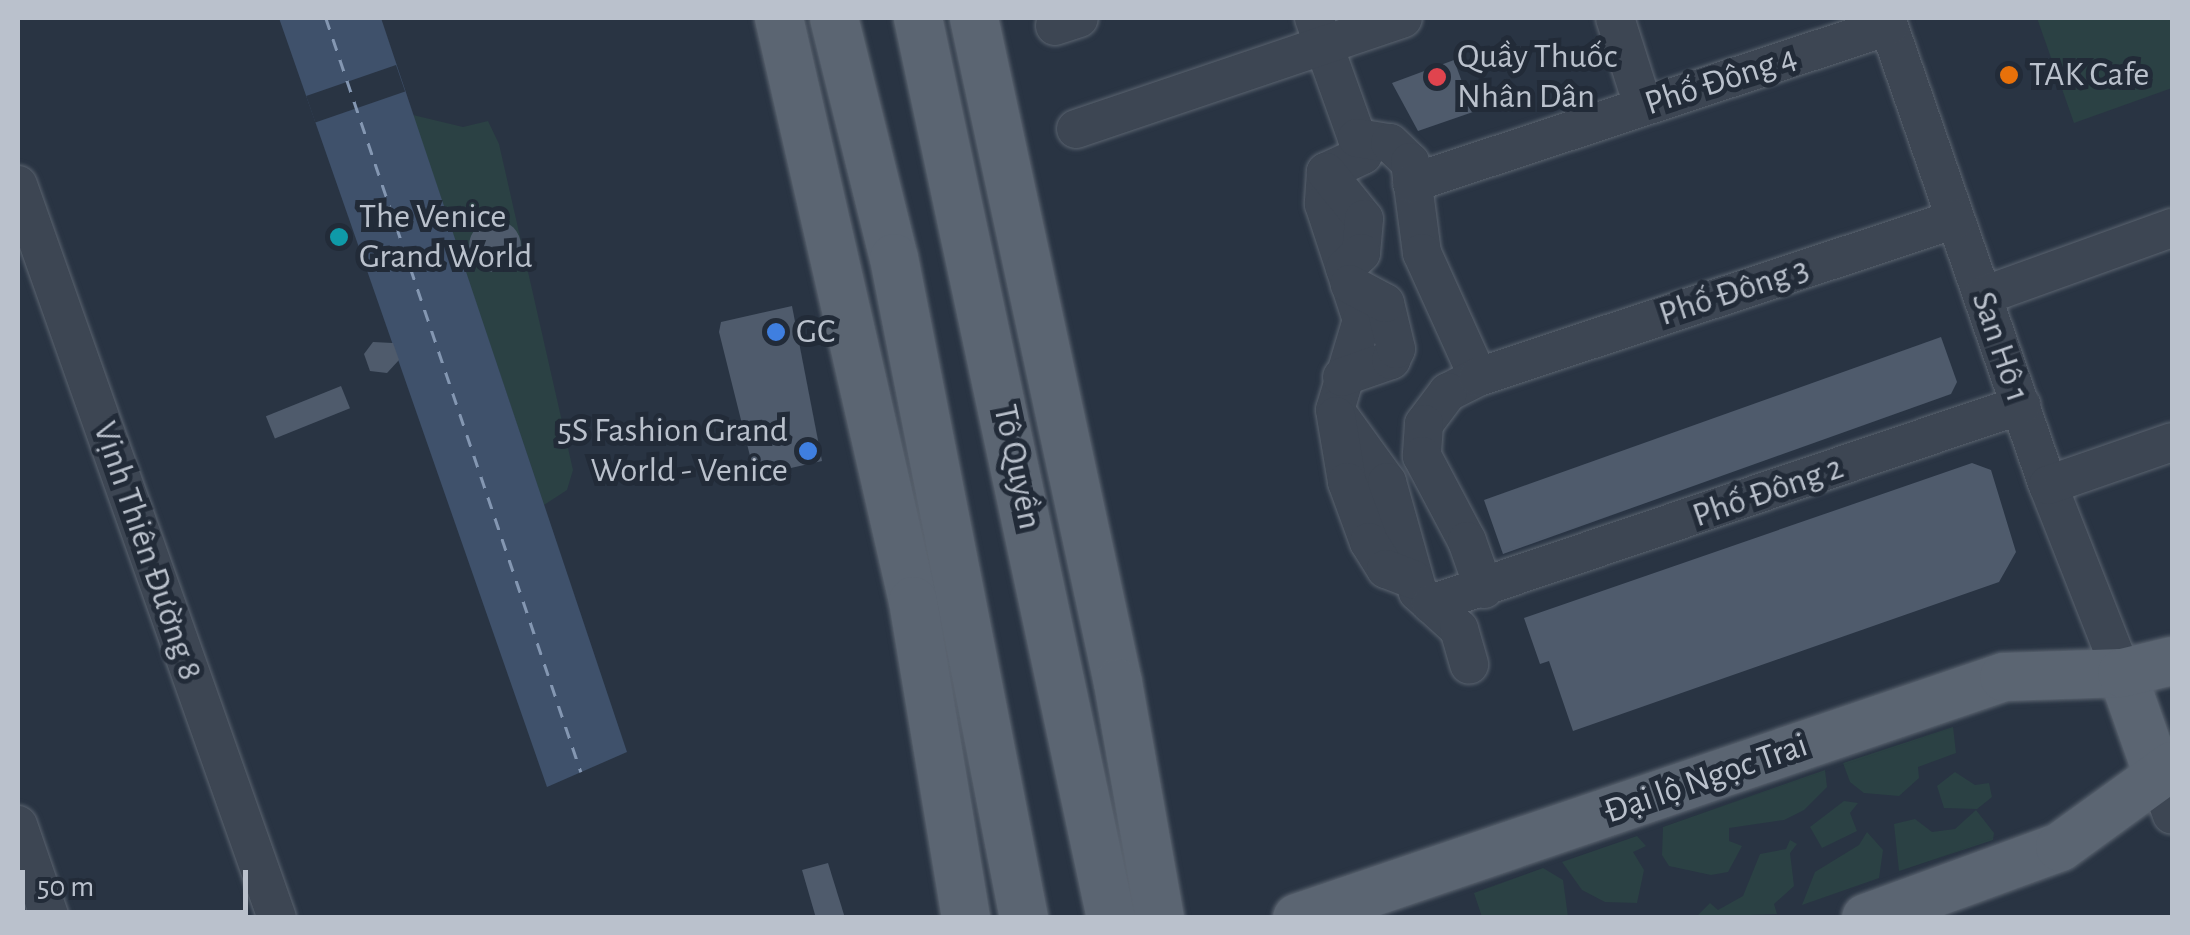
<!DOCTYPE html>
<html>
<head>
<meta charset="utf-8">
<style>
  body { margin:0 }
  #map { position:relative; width:2190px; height:935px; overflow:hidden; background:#293443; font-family:"Alegreya Sans",sans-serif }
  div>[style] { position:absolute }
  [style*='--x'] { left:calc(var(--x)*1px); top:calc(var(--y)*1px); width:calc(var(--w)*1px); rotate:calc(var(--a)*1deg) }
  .green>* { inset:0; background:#2b4144 }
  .water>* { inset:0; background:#3f516b }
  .pier>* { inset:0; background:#293443; transform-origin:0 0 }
  .ferry>* { height:2.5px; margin-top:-1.25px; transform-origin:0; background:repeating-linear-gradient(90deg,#8497b2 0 12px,transparent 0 22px) }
  .building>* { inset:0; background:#4f5b6c; transform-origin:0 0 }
  .round { border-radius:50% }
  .roads { filter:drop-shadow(0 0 2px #5b6470) drop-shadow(0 0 2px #5b6470) }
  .minor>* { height:38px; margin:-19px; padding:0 19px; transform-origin:19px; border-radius:19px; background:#3d4653 }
  .major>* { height:48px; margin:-24px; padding:0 24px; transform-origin:24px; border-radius:24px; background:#5b6572 }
  .dots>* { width:28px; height:28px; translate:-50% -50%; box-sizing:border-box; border:5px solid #222b38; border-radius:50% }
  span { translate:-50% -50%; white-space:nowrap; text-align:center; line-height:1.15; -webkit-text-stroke:10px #222b38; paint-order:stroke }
  .poi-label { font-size:35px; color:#bac1cc }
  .left { translate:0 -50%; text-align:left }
  .right { translate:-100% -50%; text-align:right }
  .street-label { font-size:35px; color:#bac1cc }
  .frame { position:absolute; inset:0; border:20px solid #bac1cc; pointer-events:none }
  .scale { position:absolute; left:20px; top:870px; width:228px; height:45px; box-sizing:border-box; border:5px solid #bac1cc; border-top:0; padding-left:12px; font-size:30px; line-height:35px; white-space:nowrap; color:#bac1cc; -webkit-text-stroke:8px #222b38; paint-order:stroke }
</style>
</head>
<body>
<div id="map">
  <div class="green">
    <div style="clip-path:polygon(2037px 18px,2172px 18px,2172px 88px,2074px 123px)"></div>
    <div style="clip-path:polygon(413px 115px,463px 127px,488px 121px,499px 144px,573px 470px,567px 490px,544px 505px)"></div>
    <div style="clip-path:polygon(1953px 727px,1956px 753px,1918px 767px,1919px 778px,1899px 796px,1864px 793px,1850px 782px,1843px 763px)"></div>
    <div style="clip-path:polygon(1825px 770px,1827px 787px,1804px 810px,1784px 820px,1729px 828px,1729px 841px,1742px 846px,1728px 872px,1711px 875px,1669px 866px,1662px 855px,1663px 827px)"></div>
    <div style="clip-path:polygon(1955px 772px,1975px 785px,1989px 783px,1992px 797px,1977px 809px,1944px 808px,1937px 786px)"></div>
    <div style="clip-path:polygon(1844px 801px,1858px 803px,1850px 813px,1857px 831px,1822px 848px,1810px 827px)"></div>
    <div style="clip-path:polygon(1976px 810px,1994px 833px,1993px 840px,1899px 871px,1894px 824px,1915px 819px,1932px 832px,1955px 829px)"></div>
    <div style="clip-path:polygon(1867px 832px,1883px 850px,1879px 878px,1802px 905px,1815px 872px,1859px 845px)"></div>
    <div style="clip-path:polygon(1637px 836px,1646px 846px,1633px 852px,1644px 870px,1637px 903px,1605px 902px,1582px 890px,1562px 862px)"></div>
    <div style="clip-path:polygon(1790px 840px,1797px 844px,1790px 853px,1794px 886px,1774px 904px,1777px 914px,1696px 917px,1710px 903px,1718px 910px,1743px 896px,1760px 854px,1786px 849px)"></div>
    <div style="clip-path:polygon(1543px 868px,1563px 880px,1568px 917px,1482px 917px,1474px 893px)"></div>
  </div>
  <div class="water">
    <div style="clip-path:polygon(279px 18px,381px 18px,627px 752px,547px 787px)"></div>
  </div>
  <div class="pier">
    <div style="left:396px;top:65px;width:28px;height:95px;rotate:71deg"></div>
  </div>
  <div class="ferry">
    <div style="--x:326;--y:18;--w:796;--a:71.31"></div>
  </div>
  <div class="building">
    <div style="clip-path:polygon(1454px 60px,1473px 112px,1418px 131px,1392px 83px)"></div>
    <div class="round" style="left:469px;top:220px;width:52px;height:52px"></div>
    <div style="clip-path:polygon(792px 306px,822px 461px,755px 476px,719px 332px,721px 322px)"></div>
    <div style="clip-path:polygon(1941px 337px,1957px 382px,1951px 394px,1503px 554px,1484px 500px)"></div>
    <div style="clip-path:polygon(373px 342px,393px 343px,399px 360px,387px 373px,370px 371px,364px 354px)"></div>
    <div style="left:341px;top:386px;width:24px;height:81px;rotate:68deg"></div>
    <div style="clip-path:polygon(1972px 463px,1991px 470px,2016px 552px,1999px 582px,1573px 731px,1549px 661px,1540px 664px,1524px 618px)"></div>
    <div style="clip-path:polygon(828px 863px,845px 918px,816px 918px,802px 870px)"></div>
  </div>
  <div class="roads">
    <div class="minor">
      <div style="--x:1314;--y:18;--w:145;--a:70.3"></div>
      <div style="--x:1363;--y:155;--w:41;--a:155.3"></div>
      <div style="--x:1326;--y:172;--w:32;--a:94"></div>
      <div style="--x:1324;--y:204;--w:122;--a:71.9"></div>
      <div style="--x:1362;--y:320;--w:94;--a:106.7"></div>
      <div style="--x:1335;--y:410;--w:89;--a:54.2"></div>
      <div style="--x:1387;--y:482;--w:114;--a:74.3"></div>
      <div style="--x:1418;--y:592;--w:55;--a:42.1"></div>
      <div style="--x:1459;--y:629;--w:37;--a:74"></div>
      <div style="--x:1615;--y:18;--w:72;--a:72.3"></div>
      <div style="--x:1886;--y:18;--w:494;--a:70.9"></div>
      <div style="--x:2048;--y:485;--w:202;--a:68.5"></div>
      <div style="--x:1055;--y:26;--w:25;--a:-18"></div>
      <div style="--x:1076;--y:129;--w:345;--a:-18.7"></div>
      <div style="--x:1357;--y:138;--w:33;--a:9"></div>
      <div style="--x:1390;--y:143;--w:28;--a:44"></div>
      <div style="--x:1410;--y:162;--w:92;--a:82.5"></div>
      <div style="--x:1422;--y:253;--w:136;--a:65.7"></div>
      <div style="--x:1478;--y:377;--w:34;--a:153"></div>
      <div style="--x:1448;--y:392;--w:40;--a:127"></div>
      <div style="--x:1424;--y:424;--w:32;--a:94"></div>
      <div style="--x:1422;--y:456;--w:96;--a:62.1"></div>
      <div style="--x:1467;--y:541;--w:51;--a:70.5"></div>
      <div style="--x:1326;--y:172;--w:60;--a:51"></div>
      <div style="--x:1364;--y:219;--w:34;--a:95"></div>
      <div style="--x:1361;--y:253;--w:22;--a:137"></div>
      <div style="--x:1412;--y:183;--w:502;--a:-18.22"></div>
      <div style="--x:18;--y:185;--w:777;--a:70.54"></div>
      <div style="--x:1983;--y:296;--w:201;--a:-19.8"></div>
      <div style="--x:1342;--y:377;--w:52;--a:-19.1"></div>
      <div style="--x:1391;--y:360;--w:12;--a:-66"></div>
      <div style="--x:1396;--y:349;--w:47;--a:-103.4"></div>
      <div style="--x:1385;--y:303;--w:40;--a:-152"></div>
      <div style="--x:1478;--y:377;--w:503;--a:-18.29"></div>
      <div style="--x:1336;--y:416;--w:67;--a:80.5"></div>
      <div style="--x:1347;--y:482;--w:64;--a:69.9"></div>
      <div style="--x:1369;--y:542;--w:32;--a:58"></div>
      <div style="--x:1386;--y:569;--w:30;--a:21"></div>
      <div style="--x:2048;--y:485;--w:131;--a:-19.1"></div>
      <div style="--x:1431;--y:604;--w:623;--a:-18.64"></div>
      <div style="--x:2158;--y:775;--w:42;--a:70.7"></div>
      <div style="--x:18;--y:825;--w:98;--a:71"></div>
    </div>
    <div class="major">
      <div style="--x:779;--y:18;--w:598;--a:77.06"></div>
      <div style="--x:913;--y:601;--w:321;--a:80.5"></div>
      <div style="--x:834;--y:18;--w:247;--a:76"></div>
      <div style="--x:894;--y:258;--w:673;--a:78.86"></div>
      <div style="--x:918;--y:18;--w:920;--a:77.9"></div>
      <div style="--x:974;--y:18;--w:680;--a:77.78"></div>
      <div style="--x:1118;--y:683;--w:239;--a:79.9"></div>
      <div style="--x:2122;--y:673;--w:108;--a:70.6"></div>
      <div style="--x:1297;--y:918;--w:747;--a:-18.82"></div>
      <div style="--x:2004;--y:677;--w:118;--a:-1.9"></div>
      <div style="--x:2122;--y:673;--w:51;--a:-13.5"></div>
      <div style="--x:1866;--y:918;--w:207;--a:-20.1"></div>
      <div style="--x:2060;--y:847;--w:138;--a:-35.9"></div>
    </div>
  </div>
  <div class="dots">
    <div style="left:2009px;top:75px;background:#e8710a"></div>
    <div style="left:1437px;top:77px;background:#e0444e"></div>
    <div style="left:339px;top:237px;background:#0f9aa8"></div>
    <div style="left:776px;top:332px;background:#3f7fe0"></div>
    <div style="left:808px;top:451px;background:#3f7fe0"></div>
  </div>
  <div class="poi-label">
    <span class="left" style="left:1457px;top:77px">Quầy Thuốc<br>Nhân Dân</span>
    <span class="left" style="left:2029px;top:75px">TAK Cafe</span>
    <span class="left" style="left:359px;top:237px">The Venice<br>Grand World</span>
    <span class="left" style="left:796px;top:332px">GC</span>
    <span class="right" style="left:788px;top:451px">5S Fashion Grand<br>World - Venice</span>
  </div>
  <div class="street-label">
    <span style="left:1721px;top:81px;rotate:-18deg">Phố Đông 4</span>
    <span style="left:1734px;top:292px;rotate:-18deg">Phố Đông 3</span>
    <span style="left:2000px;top:347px;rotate:71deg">San Hô 1</span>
    <span style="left:1017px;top:467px;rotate:78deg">Tô Quyền</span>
    <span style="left:1768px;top:492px;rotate:-19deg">Phố Đông 2</span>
    <span style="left:147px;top:551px;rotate:71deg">Vịnh Thiên Đường 8</span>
    <span style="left:1706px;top:779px;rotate:-19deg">Đại lộ Ngọc Trai</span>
  </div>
  <div class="frame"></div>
  <div class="scale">50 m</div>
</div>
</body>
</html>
